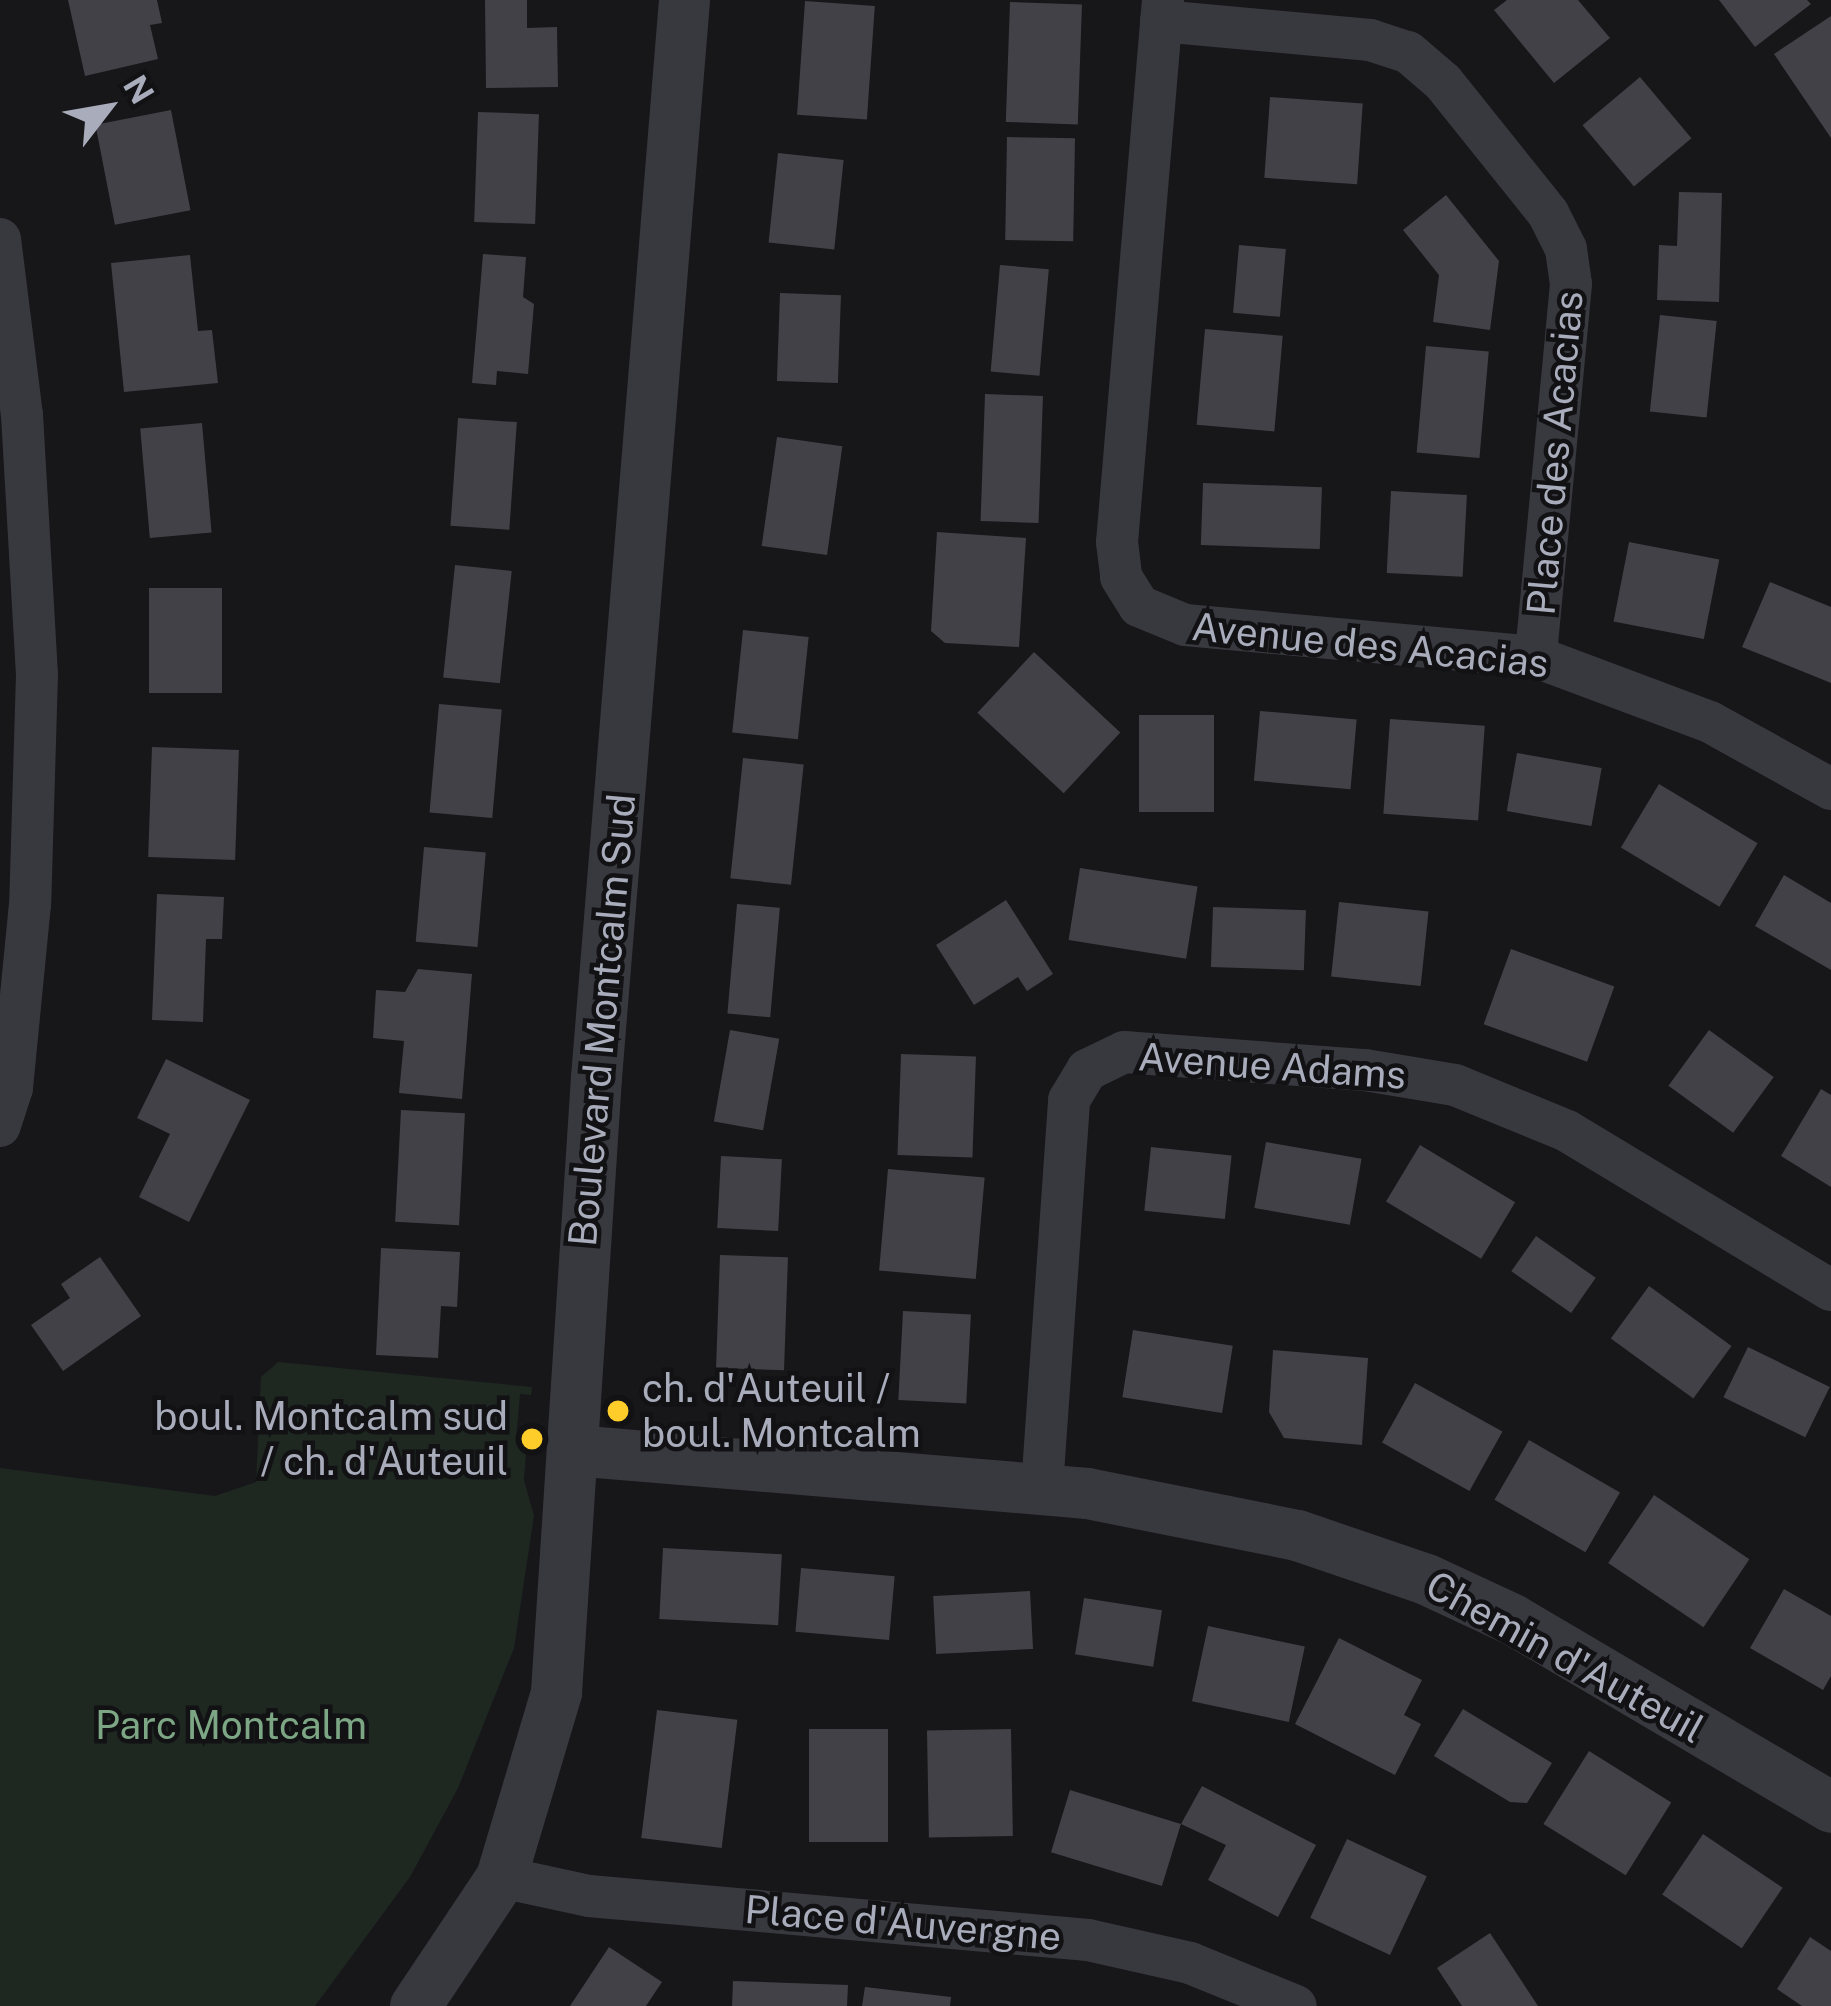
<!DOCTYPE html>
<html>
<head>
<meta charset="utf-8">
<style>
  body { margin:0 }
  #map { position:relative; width:1831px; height:2006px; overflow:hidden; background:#17171a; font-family:"Public Sans",sans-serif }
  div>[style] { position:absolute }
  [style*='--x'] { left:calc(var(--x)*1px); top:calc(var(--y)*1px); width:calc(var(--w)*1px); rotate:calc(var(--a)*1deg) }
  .green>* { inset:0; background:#1e2821 }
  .building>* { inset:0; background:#414147; transform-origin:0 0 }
  .minor>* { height:42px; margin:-21px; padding:0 21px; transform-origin:21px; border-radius:21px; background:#38383f }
  .tertiary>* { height:51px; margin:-25.5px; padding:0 25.5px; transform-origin:25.5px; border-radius:25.5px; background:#38383f }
  .dots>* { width:33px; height:33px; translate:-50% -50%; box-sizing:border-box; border:6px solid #121215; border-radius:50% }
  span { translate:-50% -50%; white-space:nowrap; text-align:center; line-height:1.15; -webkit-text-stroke:9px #121215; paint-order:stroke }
  .street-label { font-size:39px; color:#a8acbb }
  .poi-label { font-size:39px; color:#a8acbb }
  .left { translate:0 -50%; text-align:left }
  .right { translate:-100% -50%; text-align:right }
  .park-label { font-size:39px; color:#7da784 }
  .north { position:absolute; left:48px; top:48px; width:120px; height:120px; -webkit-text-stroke:9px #121215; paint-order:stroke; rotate:59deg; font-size:33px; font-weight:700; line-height:48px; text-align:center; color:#a8acbb }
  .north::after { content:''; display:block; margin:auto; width:42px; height:54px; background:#a8acbb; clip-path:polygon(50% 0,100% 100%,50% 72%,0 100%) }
</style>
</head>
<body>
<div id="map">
  <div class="green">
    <div style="clip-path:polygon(278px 1362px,532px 1387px,531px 1395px,520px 1394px,516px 1440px,527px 1441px,524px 1480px,534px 1516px,514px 1648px,458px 1788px,410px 1877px,315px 2006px,0 2006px,0 1468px,215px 1496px,256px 1482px,261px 1377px)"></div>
  </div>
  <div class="building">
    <div style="clip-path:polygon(68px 0,157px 0,162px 23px,150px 25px,158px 59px,85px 76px)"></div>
    <div style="clip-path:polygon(485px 0,527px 0,527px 28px,557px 27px,558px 87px,486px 88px)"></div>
    <div style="clip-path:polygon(1507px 0,1578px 0,1610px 38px,1554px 83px,1494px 10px)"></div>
    <div style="clip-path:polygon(1719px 0,1807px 0,1811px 4px,1755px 47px)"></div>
    <div style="left:805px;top:1px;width:70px;height:114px;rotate:4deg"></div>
    <div style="left:1010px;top:2px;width:72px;height:120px;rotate:2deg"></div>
    <div style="clip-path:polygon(1831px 16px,1831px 138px,1774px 54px)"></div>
    <div style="left:1640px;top:77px;width:80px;height:75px;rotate:50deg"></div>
    <div style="left:1270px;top:97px;width:93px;height:81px;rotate:4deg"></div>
    <div style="left:171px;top:110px;width:102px;height:77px;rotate:79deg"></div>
    <div style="left:478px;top:112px;width:61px;height:110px;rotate:2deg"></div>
    <div style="left:1007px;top:137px;width:68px;height:103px;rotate:1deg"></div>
    <div style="left:778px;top:153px;width:66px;height:90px;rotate:6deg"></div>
    <div style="clip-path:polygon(1679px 192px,1722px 193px,1719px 302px,1657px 300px,1659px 245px,1677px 246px)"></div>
    <div style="clip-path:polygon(1446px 195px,1499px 261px,1490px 330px,1433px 322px,1439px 275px,1403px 230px)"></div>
    <div style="left:1239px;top:245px;width:47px;height:68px;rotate:5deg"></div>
    <div style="clip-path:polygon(483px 254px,526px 257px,523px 297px,534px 304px,528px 374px,497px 371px,496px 385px,472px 383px)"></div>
    <div style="clip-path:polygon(190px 255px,198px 331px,212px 330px,218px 383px,124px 392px,111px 263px)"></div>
    <div style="left:1000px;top:265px;width:49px;height:107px;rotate:5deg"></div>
    <div style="left:780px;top:293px;width:61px;height:88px;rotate:2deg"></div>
    <div style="left:1660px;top:315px;width:57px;height:97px;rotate:6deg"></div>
    <div style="left:1205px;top:329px;width:78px;height:96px;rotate:5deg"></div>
    <div style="left:1426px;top:346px;width:63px;height:107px;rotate:5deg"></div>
    <div style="left:985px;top:394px;width:58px;height:127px;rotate:2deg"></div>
    <div style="left:458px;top:418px;width:59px;height:108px;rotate:4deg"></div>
    <div style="left:202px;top:423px;width:110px;height:62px;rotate:85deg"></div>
    <div style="left:777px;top:437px;width:66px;height:110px;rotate:8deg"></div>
    <div style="left:1203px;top:483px;width:119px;height:62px;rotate:2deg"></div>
    <div style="left:1391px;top:491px;width:76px;height:82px;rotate:3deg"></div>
    <div style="clip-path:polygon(937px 532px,1026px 538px,1019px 647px,945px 643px,931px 631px)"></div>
    <div style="left:1629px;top:542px;width:92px;height:81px;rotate:11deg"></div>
    <div style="left:455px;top:565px;width:57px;height:113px;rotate:6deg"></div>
    <div style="clip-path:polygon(1770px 582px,1831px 607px,1831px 683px,1742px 647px)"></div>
    <div style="left:149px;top:588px;width:73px;height:105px"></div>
    <div style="left:743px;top:630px;width:66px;height:103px;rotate:6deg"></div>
    <div style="left:1034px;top:652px;width:118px;height:83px;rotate:43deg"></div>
    <div style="left:439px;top:704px;width:63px;height:109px;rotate:5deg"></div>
    <div style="left:1260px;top:711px;width:97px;height:70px;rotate:5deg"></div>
    <div style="left:1139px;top:715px;width:75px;height:97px"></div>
    <div style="left:1390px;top:719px;width:95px;height:95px;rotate:4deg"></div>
    <div style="left:152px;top:747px;width:87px;height:110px;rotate:2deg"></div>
    <div style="left:1517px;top:753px;width:86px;height:59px;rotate:10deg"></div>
    <div style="left:743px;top:758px;width:61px;height:121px;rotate:6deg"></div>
    <div style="left:1659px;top:784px;width:115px;height:74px;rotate:31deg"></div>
    <div style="left:424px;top:847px;width:62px;height:95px;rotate:5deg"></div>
    <div style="left:1080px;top:868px;width:119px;height:73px;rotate:9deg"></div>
    <div style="clip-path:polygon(1784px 875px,1831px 903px,1831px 970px,1755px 926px)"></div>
    <div style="clip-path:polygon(157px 894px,224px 897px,222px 939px,206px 939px,203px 1022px,152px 1020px)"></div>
    <div style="clip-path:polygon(1006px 900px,1053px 974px,1027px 991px,1018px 977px,974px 1005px,936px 945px)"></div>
    <div style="left:1339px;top:902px;width:90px;height:75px;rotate:6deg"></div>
    <div style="left:737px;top:904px;width:43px;height:110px;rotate:5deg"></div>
    <div style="left:1213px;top:907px;width:93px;height:60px;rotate:2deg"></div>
    <div style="left:1511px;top:949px;width:110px;height:80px;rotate:20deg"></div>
    <div style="clip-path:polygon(418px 969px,472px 974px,462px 1099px,399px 1093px,404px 1041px,373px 1038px,376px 990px,405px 992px)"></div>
    <div style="left:730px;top:1030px;width:50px;height:93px;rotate:10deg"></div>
    <div style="left:1709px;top:1030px;width:80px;height:69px;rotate:36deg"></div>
    <div style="left:901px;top:1054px;width:75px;height:101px;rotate:2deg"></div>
    <div style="clip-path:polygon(166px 1059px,250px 1100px,189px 1222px,139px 1197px,170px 1134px,137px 1118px)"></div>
    <div style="clip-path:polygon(1821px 1089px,1831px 1095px,1831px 1187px,1781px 1156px)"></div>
    <div style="left:401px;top:1110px;width:64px;height:112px;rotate:3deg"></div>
    <div style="left:1266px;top:1142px;width:97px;height:67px;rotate:10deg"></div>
    <div style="left:1420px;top:1145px;width:111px;height:66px;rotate:31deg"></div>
    <div style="left:1151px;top:1147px;width:81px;height:64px;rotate:6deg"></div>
    <div style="left:721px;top:1156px;width:61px;height:72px;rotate:3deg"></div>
    <div style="left:888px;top:1169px;width:97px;height:102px;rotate:5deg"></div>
    <div style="left:1536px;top:1236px;width:73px;height:43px;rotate:35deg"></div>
    <div style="clip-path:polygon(381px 1248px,460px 1252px,457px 1307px,441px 1306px,438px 1358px,376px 1355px)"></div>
    <div style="left:720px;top:1255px;width:68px;height:113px;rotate:2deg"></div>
    <div style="clip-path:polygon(100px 1257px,141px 1316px,63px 1371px,31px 1325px,70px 1298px,61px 1284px)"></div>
    <div style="left:1649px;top:1286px;width:102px;height:65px;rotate:36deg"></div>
    <div style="left:903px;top:1311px;width:68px;height:89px;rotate:3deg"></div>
    <div style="left:1133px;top:1330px;width:101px;height:68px;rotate:9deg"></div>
    <div style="left:1748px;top:1347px;width:91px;height:56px;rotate:26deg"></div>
    <div style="clip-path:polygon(1273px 1350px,1368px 1358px,1362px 1445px,1284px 1438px,1269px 1412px)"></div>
    <div style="left:1415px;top:1383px;width:100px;height:68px;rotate:29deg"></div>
    <div style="left:1529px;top:1440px;width:105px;height:69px;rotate:30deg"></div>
    <div style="left:1654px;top:1495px;width:115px;height:82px;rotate:34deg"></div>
    <div style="left:663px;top:1548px;width:119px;height:71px;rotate:3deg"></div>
    <div style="left:801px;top:1568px;width:94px;height:64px;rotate:5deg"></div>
    <div style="clip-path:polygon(1784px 1589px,1831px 1616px,1831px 1676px,1823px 1690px,1750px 1648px)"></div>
    <div style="left:1030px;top:1591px;width:58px;height:97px;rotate:87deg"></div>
    <div style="left:1084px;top:1598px;width:79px;height:57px;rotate:9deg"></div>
    <div style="left:1208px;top:1626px;width:99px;height:77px;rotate:12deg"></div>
    <div style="clip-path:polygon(1339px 1638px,1422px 1680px,1404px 1715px,1421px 1724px,1395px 1775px,1295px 1724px)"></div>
    <div style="clip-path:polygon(1463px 1709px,1552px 1763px,1527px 1803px,1510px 1802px,1434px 1756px)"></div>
    <div style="left:657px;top:1710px;width:81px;height:129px;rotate:7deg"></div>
    <div style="left:809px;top:1729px;width:79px;height:113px"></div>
    <div style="left:1011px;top:1729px;width:107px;height:84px;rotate:89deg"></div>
    <div style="left:1589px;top:1751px;width:97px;height:86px;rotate:32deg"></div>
    <div style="clip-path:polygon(1202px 1786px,1316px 1845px,1278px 1917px,1208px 1880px,1226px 1845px,1181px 1824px)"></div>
    <div style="left:1070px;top:1790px;width:116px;height:65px;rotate:17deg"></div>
    <div style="left:1703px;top:1834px;width:96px;height:73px;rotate:34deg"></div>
    <div style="left:1347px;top:1839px;width:88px;height:87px;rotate:25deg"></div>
    <div style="clip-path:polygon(1490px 1933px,1538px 2006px,1462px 2006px,1437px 1968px)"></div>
    <div style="clip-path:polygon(1810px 1937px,1831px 1951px,1831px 2006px,1802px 2006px,1777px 1989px)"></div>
    <div style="clip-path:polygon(609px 1947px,662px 1982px,646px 2006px,570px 2006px)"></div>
    <div style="clip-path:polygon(733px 1981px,848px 1985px,847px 2006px,732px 2006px)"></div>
    <div style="clip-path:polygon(865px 1987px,951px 1997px,950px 2006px,862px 2006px)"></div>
  </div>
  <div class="minor">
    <div style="--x:1163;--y:0;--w:544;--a:94.85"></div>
    <div style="--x:1117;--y:542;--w:35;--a:83"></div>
    <div style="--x:1121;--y:577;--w:34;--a:58"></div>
    <div style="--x:1139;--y:606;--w:50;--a:22.4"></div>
    <div style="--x:1185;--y:625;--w:352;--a:5.2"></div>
    <div style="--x:1536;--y:657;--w:186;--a:20.5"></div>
    <div style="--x:1710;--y:722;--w:138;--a:29"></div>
    <div style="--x:1161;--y:21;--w:210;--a:5.2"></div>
    <div style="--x:1370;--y:40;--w:40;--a:18"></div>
    <div style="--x:1408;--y:52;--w:46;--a:40.6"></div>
    <div style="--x:1443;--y:82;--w:168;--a:51.3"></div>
    <div style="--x:1548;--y:213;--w:40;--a:63.4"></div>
    <div style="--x:1566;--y:249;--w:35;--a:82"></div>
    <div style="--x:1571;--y:284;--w:375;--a:95.4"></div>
    <div style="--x:0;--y:239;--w:177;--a:82.9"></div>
    <div style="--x:22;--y:415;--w:259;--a:86.7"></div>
    <div style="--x:37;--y:674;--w:230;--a:91.7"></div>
    <div style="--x:30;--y:904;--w:185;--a:95.6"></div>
    <div style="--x:12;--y:1088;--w:40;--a:108"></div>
    <div style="--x:1042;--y:1488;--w:389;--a:-86"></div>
    <div style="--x:1069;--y:1100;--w:35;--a:-59"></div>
    <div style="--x:1087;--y:1070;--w:41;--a:-25.9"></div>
    <div style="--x:1124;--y:1052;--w:242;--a:4.3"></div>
    <div style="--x:1365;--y:1070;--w:91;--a:9.5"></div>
    <div style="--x:1455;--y:1085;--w:121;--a:22.3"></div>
    <div style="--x:1567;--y:1131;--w:308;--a:31.1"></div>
    <div style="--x:501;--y:1877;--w:90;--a:12.2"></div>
    <div style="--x:589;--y:1896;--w:501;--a:5.04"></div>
    <div style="--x:1088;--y:1940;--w:105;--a:12.7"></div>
    <div style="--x:1190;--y:1963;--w:114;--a:22.1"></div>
  </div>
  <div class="tertiary">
    <div style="--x:573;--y:1450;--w:516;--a:4.78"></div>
    <div style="--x:1087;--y:1493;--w:214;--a:11.3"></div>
    <div style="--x:1297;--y:1535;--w:136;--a:18.8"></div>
    <div style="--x:1426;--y:1579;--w:95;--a:24.9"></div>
    <div style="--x:1512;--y:1619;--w:370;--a:30.5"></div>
    <div style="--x:415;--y:2006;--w:155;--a:-56.3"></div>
    <div style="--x:501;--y:1877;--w:193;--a:-73.4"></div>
    <div style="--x:556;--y:1692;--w:616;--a:-86.28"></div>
    <div style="--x:596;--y:1077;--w:1081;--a:-85.33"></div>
  </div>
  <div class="dots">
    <div style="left:618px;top:1411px;background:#ffcd2a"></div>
    <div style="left:532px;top:1439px;background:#ffcd2a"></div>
  </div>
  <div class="street-label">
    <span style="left:1555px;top:453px;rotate:-85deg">Place des Acacias</span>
    <span style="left:1370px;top:645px;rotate:6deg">Avenue des Acacias</span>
    <span style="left:602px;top:1020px;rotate:-85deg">Boulevard Montcalm Sud</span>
    <span style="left:1272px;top:1066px;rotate:4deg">Avenue Adams</span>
    <span style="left:1565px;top:1657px;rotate:29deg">Chemin d'Auteuil</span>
    <span style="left:903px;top:1923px;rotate:5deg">Place d'Auvergne</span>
  </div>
  <div class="poi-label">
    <span class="left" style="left:642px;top:1411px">ch. d'Auteuil /<br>boul. Montcalm</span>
    <span class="right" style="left:508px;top:1439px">boul. Montcalm sud<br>/ ch. d'Auteuil</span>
  </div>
  <div class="park-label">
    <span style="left:231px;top:1725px">Parc Montcalm</span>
  </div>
  <div class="north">N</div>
</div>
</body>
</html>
